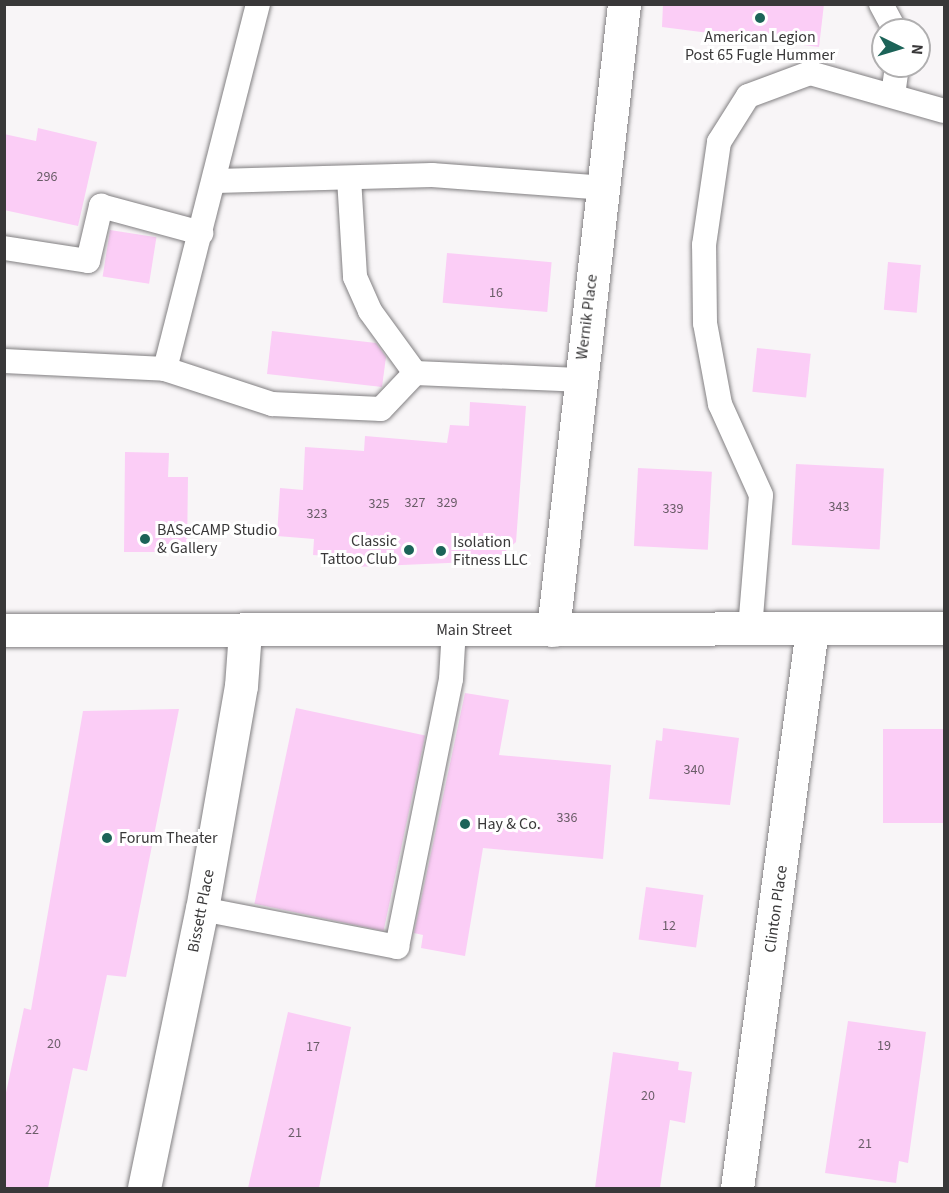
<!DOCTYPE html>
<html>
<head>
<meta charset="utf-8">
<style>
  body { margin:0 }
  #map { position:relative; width:949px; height:1193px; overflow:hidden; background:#f8f5f7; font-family:"Source Sans 3",sans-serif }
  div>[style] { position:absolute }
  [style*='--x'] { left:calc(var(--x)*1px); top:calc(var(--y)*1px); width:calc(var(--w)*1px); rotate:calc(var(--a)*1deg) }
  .building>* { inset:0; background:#fbcdf6; transform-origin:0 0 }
  .roads { filter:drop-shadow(0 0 2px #828082) drop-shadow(0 0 2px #828082) }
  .lane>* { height:24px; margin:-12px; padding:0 12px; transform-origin:12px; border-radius:12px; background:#fff }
  .street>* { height:33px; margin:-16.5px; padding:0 16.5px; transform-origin:16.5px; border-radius:16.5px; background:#fff }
  .secondary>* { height:33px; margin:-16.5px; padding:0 16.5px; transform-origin:16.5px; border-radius:16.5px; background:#fff }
  .dots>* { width:16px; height:16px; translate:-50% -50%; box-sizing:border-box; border:3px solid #fff; border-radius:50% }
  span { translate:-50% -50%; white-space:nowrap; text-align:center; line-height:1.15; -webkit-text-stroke:6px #fff; paint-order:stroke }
  .number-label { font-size:14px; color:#6a5d68 }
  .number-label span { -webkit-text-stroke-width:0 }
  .poi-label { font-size:16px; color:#393839 }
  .left { translate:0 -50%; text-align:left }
  .right { translate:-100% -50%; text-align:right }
  .street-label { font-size:16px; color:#393839 }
  .frame { position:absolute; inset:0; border:6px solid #393839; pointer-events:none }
  .north { position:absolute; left:871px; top:18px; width:60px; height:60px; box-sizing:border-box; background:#fff; border:2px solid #b0afb0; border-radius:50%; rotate:95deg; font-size:16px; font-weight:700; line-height:24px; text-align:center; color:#393839 }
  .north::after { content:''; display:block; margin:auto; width:21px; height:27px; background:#1c6358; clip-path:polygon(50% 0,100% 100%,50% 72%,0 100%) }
</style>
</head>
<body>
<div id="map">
  <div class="building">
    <div style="clip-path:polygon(663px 4px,824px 4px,819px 47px,662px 27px)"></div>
    <div style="clip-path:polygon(38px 128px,97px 142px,78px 226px,4px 210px,4px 134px,36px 141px)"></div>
    <div style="left:110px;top:230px;width:47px;height:47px;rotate:9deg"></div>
    <div style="left:447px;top:253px;width:105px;height:50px;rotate:5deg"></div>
    <div style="left:888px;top:262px;width:33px;height:48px;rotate:5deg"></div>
    <div style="clip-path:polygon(272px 331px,376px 343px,386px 357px,382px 387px,267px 374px)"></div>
    <div style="left:757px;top:348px;width:54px;height:44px;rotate:6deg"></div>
    <div style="clip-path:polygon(470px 402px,526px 406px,516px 542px,494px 561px,356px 567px,357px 558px,313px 555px,314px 539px,277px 536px,280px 488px,303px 490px,305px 447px,364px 451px,365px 436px,447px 443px,450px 425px,469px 426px)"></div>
    <div style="clip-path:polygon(125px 452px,169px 453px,168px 477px,188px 477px,187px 552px,124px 552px)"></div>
    <div style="left:796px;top:464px;width:88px;height:81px;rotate:3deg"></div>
    <div style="left:638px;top:468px;width:74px;height:78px;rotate:3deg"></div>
    <div style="clip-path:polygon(465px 693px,509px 700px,499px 755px,611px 765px,603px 859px,483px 848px,465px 956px,421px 948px,423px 935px,414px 933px)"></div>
    <div style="left:296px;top:708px;width:132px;height:200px;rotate:12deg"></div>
    <div style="clip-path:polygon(179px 709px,126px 977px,107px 975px,87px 1071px,73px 1068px,48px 1188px,4px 1188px,4px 1102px,24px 1008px,31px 1010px,83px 711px)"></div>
    <div style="clip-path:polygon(663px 728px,739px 738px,730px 805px,649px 799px,656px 740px,662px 741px)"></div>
    <div style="left:945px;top:729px;width:94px;height:62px;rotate:90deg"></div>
    <div style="left:646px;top:887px;width:58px;height:53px;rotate:8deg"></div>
    <div style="clip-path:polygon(288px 1012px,351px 1027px,319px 1188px,248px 1188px)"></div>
    <div style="clip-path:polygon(848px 1021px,926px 1032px,908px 1163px,899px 1161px,896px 1183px,825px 1173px)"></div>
    <div style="clip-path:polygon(613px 1052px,679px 1062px,678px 1070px,692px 1072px,685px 1123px,670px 1120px,660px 1188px,595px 1188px)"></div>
  </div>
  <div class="roads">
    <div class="lane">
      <div style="--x:881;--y:4;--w:30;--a:62"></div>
      <div style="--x:893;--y:95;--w:29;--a:-82"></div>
      <div style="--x:349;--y:178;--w:99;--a:86.5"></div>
      <div style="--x:355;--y:277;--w:37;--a:66"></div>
      <div style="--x:370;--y:311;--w:77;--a:54"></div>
      <div style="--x:216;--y:181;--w:216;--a:-1.6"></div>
      <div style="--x:432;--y:175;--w:171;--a:4.3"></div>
      <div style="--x:4;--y:248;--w:85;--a:8.8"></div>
      <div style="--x:88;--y:261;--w:57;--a:-76.7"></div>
      <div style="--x:101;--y:206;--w:104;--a:15.1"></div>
      <div style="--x:4;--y:361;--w:161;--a:2.8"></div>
      <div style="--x:165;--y:369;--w:113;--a:18.1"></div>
      <div style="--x:272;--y:404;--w:109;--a:2.6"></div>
      <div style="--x:381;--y:409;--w:50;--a:-46.6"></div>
      <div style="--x:415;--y:373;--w:164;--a:2.4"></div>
      <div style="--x:165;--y:369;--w:377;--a:-75.7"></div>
      <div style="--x:750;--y:629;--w:134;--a:-85.3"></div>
      <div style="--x:761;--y:495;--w:100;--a:-114.3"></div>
      <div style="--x:720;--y:404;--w:82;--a:-100.5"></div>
      <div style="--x:705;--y:323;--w:78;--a:-90.7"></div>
      <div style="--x:704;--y:245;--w:104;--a:-81.7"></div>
      <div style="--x:719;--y:142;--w:54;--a:-57.8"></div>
      <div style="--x:748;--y:96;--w:66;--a:-20.4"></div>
      <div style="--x:810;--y:73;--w:139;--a:15.8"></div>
      <div style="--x:202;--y:909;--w:199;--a:11"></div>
      <div style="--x:397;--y:947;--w:273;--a:-78.6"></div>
      <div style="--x:451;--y:679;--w:50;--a:-86.6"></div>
    </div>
    <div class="street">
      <div style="--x:553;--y:630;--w:630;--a:-83.53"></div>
      <div style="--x:144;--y:1188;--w:285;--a:-78.3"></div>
      <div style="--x:202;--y:909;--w:226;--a:-80.1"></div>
      <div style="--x:241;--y:686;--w:55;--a:-85.8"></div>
      <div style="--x:737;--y:1188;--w:564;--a:-82.36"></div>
    </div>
    <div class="secondary">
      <div style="--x:4;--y:630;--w:940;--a:-0.12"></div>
    </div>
  </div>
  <div class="dots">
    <div style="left:760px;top:18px;background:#1c6358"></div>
    <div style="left:145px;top:539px;background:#1c6358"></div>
    <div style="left:409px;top:550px;background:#1c6358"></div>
    <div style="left:441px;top:551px;background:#1c6358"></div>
    <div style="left:465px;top:824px;background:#1c6358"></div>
    <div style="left:107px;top:838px;background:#1c6358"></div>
  </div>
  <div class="number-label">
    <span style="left:47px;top:177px">296</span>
    <span style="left:496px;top:293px">16</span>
    <span style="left:415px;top:503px">327</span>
    <span style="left:447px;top:503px">329</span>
    <span style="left:379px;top:504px">325</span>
    <span style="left:839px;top:507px">343</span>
    <span style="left:673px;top:509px">339</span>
    <span style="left:317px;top:514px">323</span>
    <span style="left:694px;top:770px">340</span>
    <span style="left:567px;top:818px">336</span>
    <span style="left:669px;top:926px">12</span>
    <span style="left:54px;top:1044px">20</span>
    <span style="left:884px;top:1046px">19</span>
    <span style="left:313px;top:1047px">17</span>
    <span style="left:648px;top:1096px">20</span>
    <span style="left:32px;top:1130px">22</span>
    <span style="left:295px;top:1133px">21</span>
    <span style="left:865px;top:1144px">21</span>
  </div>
  <div class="poi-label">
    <span style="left:760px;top:46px">American Legion<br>Post 65 Fugle Hummer</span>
    <span class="left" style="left:157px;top:539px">BASeCAMP Studio<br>&amp; Gallery</span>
    <span class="right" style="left:397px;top:550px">Classic<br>Tattoo Club</span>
    <span class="left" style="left:453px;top:551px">Isolation<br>Fitness LLC</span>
    <span class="left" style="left:477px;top:824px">Hay &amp; Co.</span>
    <span class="left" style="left:119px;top:838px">Forum Theater</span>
  </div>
  <div class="street-label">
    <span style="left:587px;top:317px;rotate:-83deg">Wernik Place</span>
    <span style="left:474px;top:630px">Main Street</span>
    <span style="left:776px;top:909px;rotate:-82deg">Clinton Place</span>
    <span style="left:201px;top:911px;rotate:-79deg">Bissett Place</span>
  </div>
  <div class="frame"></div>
  <div class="north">N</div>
</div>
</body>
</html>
